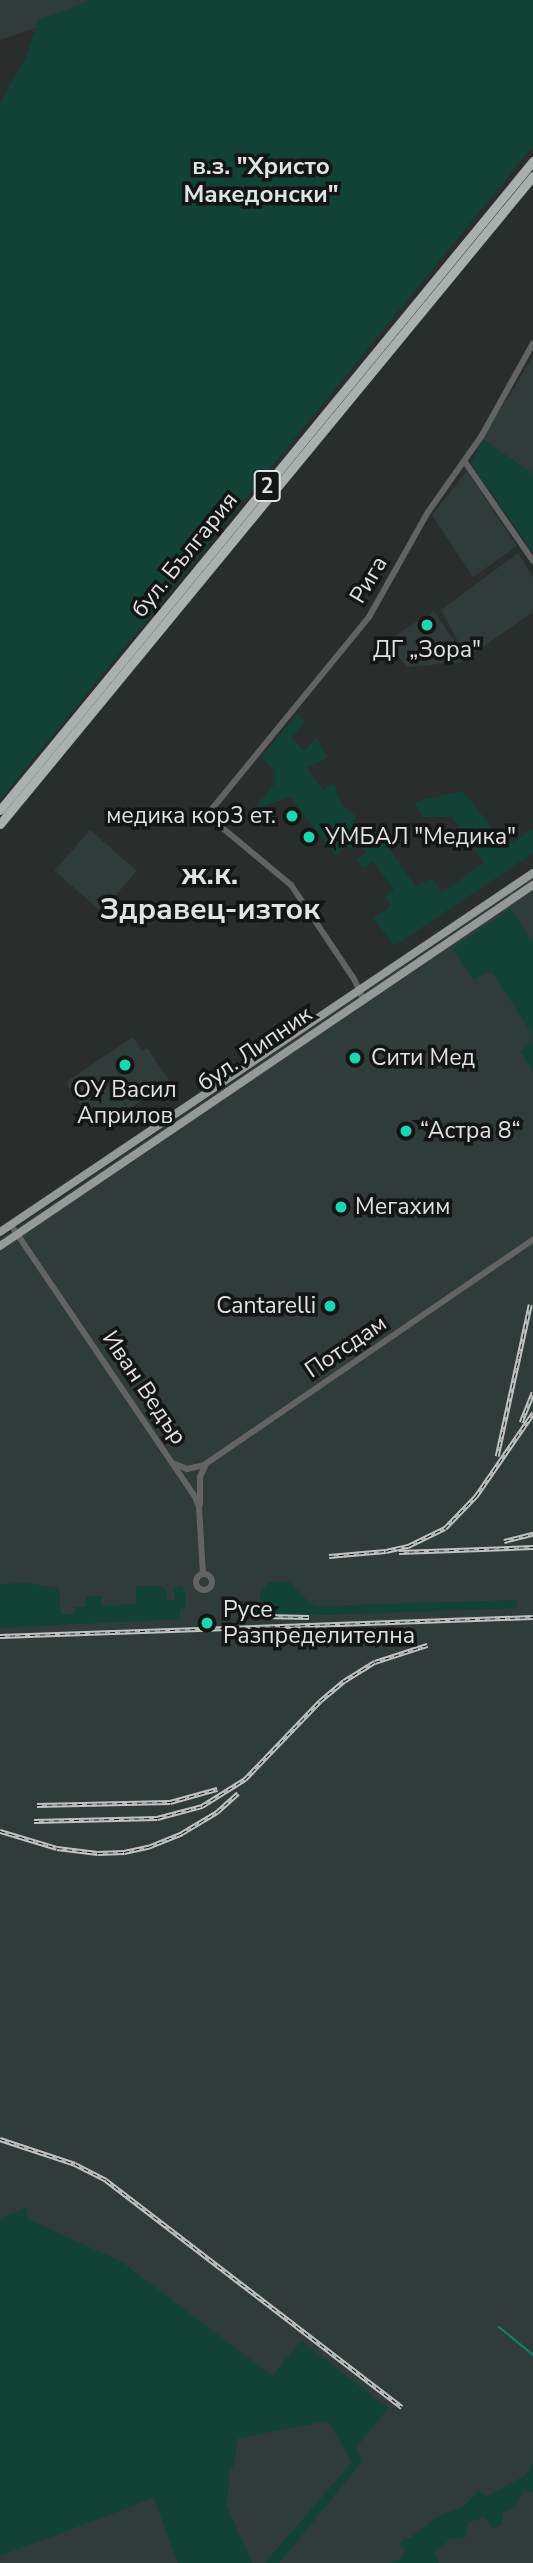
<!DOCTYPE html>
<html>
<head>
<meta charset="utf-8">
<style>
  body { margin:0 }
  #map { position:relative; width:533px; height:2563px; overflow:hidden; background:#292e2d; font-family:"Nunito Sans",sans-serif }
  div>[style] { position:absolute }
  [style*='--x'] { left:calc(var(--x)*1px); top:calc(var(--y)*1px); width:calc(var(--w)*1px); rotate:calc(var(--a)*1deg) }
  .built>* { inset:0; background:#303c39; transform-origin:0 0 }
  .green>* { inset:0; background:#124136 }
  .stream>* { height:2px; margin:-1px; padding:0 1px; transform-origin:1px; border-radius:1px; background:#15806a }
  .minor>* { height:6px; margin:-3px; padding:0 3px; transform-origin:3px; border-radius:3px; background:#616463 }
  .minor>.ring { margin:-3px; padding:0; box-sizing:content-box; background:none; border:6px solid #616463; border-radius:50% }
  .major>* { height:8px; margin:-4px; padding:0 4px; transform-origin:4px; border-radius:4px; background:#959a99 }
  .highway>* { height:9px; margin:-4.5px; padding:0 4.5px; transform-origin:4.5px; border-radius:4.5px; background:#a9b0ae }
  .rail>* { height:4.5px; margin-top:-2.25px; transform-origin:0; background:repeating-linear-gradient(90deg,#131615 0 5px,#bfc3c2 0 10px); box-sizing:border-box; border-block:2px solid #bfc3c2 }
  .dots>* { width:19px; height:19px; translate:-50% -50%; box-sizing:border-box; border:4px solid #131615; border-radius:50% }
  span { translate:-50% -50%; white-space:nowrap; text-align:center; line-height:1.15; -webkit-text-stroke:7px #131615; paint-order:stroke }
  .shield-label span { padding:2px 5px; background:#131615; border:2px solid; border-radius:5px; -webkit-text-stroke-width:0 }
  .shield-label { font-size:21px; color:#dfe2e1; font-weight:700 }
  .street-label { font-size:23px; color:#dfe2e1 }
  .poi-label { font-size:23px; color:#dfe2e1 }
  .right { translate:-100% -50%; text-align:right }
  .left { translate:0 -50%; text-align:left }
  .neighbourhood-label { font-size:24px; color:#dfe5e3; font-weight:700 }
  .district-label { font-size:30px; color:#dfe5e3; font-weight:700 }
</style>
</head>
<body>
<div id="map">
  <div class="built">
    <div style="clip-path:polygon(0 0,118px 0,0 40px)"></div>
    <div style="clip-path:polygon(533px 357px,533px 474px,482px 439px)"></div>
    <div style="clip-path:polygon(467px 471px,517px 546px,473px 577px,432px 515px)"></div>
    <div style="clip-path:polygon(518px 553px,533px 577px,533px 612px,471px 655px,460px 645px,441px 610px)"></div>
    <div style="clip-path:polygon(434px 611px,466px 659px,462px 662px,406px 667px,388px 640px)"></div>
    <div style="left:90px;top:830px;width:62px;height:54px;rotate:41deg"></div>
    <div style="clip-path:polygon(533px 877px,533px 2563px,0 2563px,0 1239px)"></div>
    <div style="clip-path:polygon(133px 1037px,142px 1051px,147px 1048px,169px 1080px,162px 1085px,165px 1088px,156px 1094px,154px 1092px,112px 1121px,105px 1112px,91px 1122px,66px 1082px)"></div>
  </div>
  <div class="green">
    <div style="clip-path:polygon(91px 0,533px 0,533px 146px,0 800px,0 103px,26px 57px,38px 20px)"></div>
    <div style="clip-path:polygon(482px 439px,533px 474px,533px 553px,471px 464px)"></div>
    <div style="clip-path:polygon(297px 714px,305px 722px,291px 738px,304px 751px,316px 738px,328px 757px,308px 767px,308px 771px,323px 790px,334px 784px,341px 803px,357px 817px,352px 822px,362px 832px,372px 824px,416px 887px,431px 878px,442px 893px,484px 863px,452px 817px,423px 817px,414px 802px,463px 791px,506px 846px,533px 829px,533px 853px,394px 946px,373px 918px,391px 906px,385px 897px,394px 890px,373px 861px,363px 869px,356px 860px,366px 853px,360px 845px,352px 850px,348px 846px,335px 855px,290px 797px,258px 808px,256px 806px,273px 786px,275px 777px,273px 768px,261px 758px)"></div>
    <div style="clip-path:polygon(510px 909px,533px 941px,533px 1071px,520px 1051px,532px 1042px,532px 1034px,493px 973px,485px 973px,474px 980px,452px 949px)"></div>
    <div style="clip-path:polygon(289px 1581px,309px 1603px,319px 1606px,517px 1600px,517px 1608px,328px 1615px,260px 1614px,260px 1594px,269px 1582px)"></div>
    <div style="clip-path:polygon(26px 1583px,59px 1588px,61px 1614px,74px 1614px,75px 1607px,86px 1607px,86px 1597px,102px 1596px,102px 1606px,136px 1604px,136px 1586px,162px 1586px,166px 1591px,167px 1601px,174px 1600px,174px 1587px,182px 1586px,186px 1594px,186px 1609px,180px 1609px,180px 1619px,0 1628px,0 1584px)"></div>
    <div style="clip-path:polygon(26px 2208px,28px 2219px,122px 2262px,272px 2376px,301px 2341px,388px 2408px,356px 2448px,362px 2462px,279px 2563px,265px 2563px,352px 2462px,328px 2421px,238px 2438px,234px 2464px,229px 2473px,227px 2506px,252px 2563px,178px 2563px,154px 2498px,0 2556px,0 2218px)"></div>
    <div style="clip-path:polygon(533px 2463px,533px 2492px,523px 2492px,515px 2507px,503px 2513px,502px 2524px,493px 2528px,484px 2517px,468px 2523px,465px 2538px,450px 2539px,435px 2553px,439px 2563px,391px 2563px,399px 2560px,405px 2551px,400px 2544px,403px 2539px,410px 2538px,436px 2517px,463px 2507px,479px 2491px,487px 2496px,524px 2476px)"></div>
  </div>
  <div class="stream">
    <div style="--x:499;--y:2327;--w:44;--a:39.5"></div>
  </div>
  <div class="minor">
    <div style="--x:465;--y:462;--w:120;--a:55.5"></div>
    <div style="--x:363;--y:999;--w:22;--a:-114"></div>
    <div style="--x:354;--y:979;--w:113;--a:-123.8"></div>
    <div style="--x:291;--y:885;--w:109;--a:-140.2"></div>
    <div style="--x:207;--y:815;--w:256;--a:-50.7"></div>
    <div style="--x:369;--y:617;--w:120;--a:-60.7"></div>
    <div style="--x:428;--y:512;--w:92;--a:-54.8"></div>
    <div style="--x:481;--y:437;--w:107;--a:-61"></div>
    <div style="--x:11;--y:1225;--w:328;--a:55.9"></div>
    <div style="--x:195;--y:1497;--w:11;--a:68"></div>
    <div style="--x:199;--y:1507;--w:67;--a:86.6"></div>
    <div style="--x:175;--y:1464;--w:13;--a:23"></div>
    <div style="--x:187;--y:1469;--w:17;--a:-13"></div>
    <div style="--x:204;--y:1465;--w:399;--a:-34.4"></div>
    <div style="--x:200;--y:1504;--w:27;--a:-90"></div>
    <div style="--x:200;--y:1477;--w:14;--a:-65"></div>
    <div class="ring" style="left:196px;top:1574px;width:10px;height:10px"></div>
  </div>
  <div class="major">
    <div style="--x:0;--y:1232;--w:643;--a:-33.96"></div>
    <div style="--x:0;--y:1246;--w:644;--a:-34.11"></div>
  </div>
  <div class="highway">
    <div style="--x:0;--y:810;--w:840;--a:-50.6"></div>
    <div style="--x:0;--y:824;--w:839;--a:-50.56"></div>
  </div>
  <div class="rail">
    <div style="--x:521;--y:1422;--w:32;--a:-68"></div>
    <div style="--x:497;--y:1456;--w:155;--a:-77.7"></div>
    <div style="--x:504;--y:1541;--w:30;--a:-14"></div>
    <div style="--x:399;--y:1552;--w:134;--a:-2.1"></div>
    <div style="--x:329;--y:1556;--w:57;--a:-5"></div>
    <div style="--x:386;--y:1551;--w:23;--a:-13"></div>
    <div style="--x:408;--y:1546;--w:41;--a:-25.9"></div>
    <div style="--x:445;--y:1528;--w:45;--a:-45.9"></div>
    <div style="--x:476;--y:1496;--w:101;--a:-55.5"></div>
    <div style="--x:263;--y:1616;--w:46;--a:1.2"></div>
    <div style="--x:0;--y:1636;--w:533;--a:-2.04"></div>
    <div style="--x:37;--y:1805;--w:133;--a:-1.3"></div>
    <div style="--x:170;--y:1802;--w:49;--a:-15.5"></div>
    <div style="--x:34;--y:1821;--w:123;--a:-1.4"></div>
    <div style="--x:157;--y:1818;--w:47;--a:-14.9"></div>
    <div style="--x:202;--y:1806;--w:51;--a:-32.1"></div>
    <div style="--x:245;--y:1779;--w:108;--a:-46.1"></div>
    <div style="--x:320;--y:1701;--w:31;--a:-40"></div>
    <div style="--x:344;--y:1681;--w:36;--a:-32"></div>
    <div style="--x:375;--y:1662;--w:55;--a:-18.1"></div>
    <div style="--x:0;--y:1831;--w:59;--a:16.6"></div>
    <div style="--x:57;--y:1848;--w:41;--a:7"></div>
    <div style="--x:98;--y:1853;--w:26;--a:-2"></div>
    <div style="--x:124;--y:1852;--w:25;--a:-12"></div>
    <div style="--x:148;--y:1847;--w:37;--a:-22"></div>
    <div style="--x:182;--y:1833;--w:41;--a:-31"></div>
    <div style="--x:217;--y:1812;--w:28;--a:-42"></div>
    <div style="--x:0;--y:2139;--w:79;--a:18.4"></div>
    <div style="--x:75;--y:2164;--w:35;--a:27"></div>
    <div style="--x:106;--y:2180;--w:373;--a:37.5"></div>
  </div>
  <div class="dots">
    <div style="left:427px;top:625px;background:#1cd5b1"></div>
    <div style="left:292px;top:816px;background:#1cd5b1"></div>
    <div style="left:309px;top:837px;background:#1cd5b1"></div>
    <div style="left:355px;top:1058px;background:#1cd5b1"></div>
    <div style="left:125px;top:1065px;background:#1cd5b1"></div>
    <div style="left:406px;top:1131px;background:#1cd5b1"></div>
    <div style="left:341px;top:1207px;background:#1cd5b1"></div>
    <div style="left:330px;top:1306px;background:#1cd5b1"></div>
    <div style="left:207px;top:1623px;background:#1cd5b1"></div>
  </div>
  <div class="shield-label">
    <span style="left:267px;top:486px">2</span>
  </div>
  <div class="street-label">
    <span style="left:185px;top:555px;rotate:-51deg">бул. България</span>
    <span style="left:369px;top:580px;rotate:-59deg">Рига</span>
    <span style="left:255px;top:1049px;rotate:-34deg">бул. Липник</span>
    <span style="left:346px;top:1347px;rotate:-34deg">Потсдам</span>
    <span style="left:144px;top:1388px;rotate:56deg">Иван Ведър</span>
  </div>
  <div class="poi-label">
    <span style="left:427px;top:650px">ДГ „Зора"</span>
    <span class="right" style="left:276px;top:816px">медика кор3 ет.</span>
    <span class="left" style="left:325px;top:837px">УМБАЛ "Медика"</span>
    <span class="left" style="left:371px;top:1058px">Сити Мед</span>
    <span style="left:125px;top:1103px">ОУ Васил<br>Априлов</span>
    <span class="left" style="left:420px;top:1131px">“Астра 8“</span>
    <span class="left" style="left:355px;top:1207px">Мегахим</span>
    <span class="right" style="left:316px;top:1306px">Cantarelli</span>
    <span class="left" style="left:223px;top:1623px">Русе<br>Разпределителна</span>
  </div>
  <div class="neighbourhood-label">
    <span style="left:261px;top:181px">в.з. "Христо<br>Македонски"</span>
  </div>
  <div class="district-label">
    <span style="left:210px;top:892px">ж.к.<br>Здравец-изток</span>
  </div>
</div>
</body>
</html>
